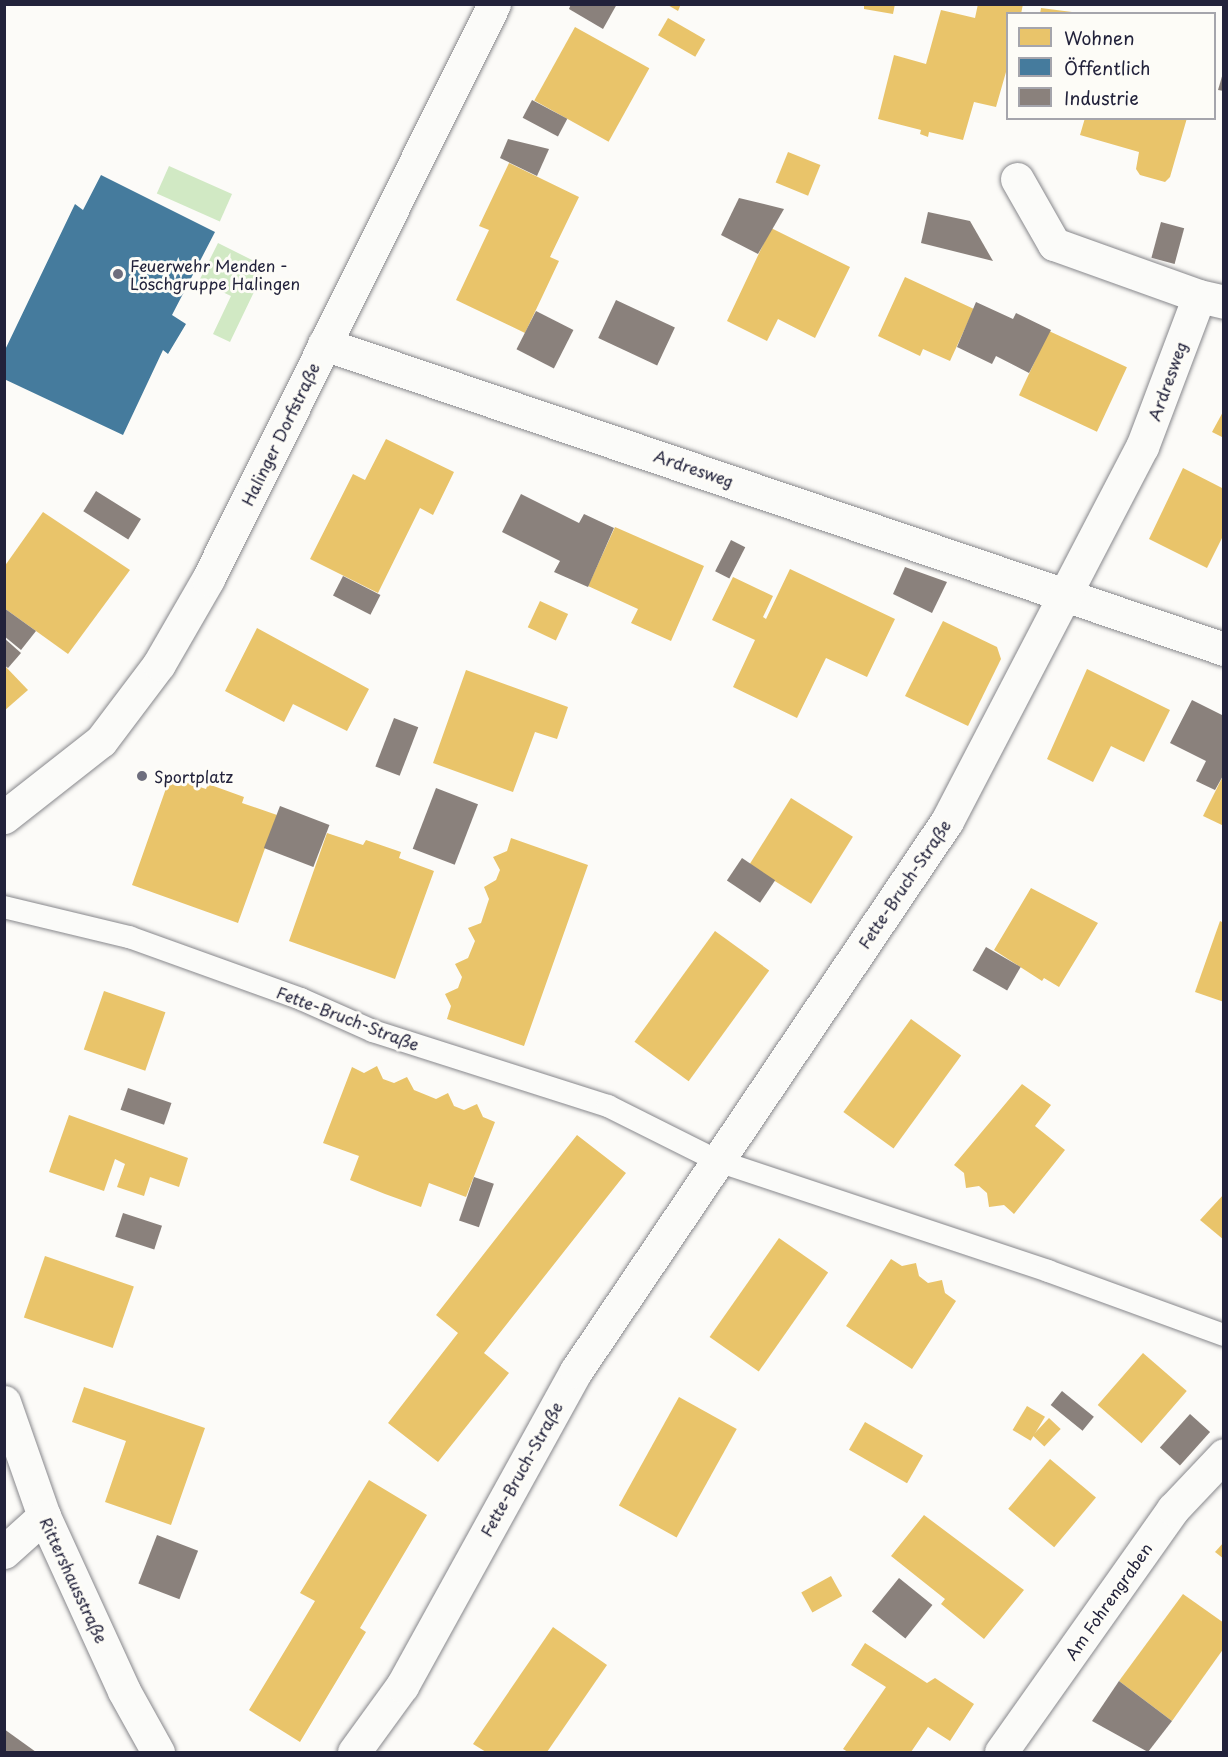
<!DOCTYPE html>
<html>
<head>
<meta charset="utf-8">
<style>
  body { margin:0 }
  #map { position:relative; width:1228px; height:1757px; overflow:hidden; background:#fcfbf8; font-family:"Playpen Sans",sans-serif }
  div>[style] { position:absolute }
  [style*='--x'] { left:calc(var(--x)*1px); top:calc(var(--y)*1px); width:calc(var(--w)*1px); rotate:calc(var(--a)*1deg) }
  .green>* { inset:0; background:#d1e9c4; transform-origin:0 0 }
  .homes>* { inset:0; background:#e9c46a; transform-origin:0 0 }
  .public>* { inset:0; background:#457b9d }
  .industry>* { inset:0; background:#8a817c; transform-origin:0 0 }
  .roads { filter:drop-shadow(0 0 2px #88888c) drop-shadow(0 0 2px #88888c) }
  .service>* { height:22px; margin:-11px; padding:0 11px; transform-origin:11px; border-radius:11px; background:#fbfbf9 }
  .minor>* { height:33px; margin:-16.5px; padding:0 16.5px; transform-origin:16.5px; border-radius:16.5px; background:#fbfbf9 }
  .dots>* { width:16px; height:16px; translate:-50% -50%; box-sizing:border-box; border:3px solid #fdfcf7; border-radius:50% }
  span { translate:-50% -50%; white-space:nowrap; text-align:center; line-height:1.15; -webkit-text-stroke:6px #fdfcf7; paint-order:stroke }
  .poi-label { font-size:16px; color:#22223b }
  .left { translate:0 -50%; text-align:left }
  .street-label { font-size:16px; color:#22223b }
  .frame { position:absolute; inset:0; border:6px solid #22223b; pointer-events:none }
  .legend { position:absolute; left:1006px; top:12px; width:210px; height:108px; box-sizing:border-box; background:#fdfcf7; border:2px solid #a5a5ac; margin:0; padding:8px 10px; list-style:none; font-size:18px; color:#22223b }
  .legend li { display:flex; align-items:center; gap:12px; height:30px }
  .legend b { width:30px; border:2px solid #a5a5ac }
</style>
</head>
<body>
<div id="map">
  <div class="green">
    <div style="left:169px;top:166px;width:69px;height:30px;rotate:24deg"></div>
    <div style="clip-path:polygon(218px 243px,266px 267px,230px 342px,213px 334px,231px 296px,199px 281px)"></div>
  </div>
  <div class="homes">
    <div style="clip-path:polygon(666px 4px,681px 4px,678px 11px)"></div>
    <div style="clip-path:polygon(864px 4px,895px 4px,893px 14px,864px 9px)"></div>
    <div style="clip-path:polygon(978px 4px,1023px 4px,1021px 14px,1008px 14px,1008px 65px,996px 107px,974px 102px,963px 140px,929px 132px,928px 137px,920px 134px,921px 130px,878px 119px,894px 55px,926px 64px,941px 10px,975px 18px)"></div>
    <div style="clip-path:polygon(1041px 8px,1072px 12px,1072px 14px,1040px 14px)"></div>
    <div style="left:668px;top:18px;width:43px;height:20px;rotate:30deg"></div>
    <div style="left:575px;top:27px;width:85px;height:84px;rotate:29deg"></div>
    <div style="clip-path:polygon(1085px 118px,1187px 118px,1170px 177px,1165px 182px,1140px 175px,1136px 169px,1139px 152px,1080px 135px)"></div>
    <div style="left:788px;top:152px;width:35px;height:33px;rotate:22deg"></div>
    <div style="clip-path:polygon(509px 163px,579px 197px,550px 257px,559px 261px,525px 333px,456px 300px,489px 230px,479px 226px)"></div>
    <div style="clip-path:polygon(771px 228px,850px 267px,815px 338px,778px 319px,767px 341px,727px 321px)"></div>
    <div style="clip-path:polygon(905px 277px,974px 309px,950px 361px,923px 349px,920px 356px,878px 336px)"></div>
    <div style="left:1049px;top:331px;width:86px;height:71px;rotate:25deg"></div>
    <div style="clip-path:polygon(1224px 410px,1224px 438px,1212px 432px)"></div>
    <div style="clip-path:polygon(386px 439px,454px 472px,433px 515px,420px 508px,378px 593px,310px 559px,353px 474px,365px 480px)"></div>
    <div style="clip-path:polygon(1183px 468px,1224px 489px,1224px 534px,1207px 568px,1149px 539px)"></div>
    <div style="clip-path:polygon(43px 512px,130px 570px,68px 654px,4px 608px,4px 567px)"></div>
    <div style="clip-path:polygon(615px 527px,704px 566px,671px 641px,631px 623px,638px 609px,588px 586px)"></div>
    <div style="clip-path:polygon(790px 569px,895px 619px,867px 677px,826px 658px,797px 718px,733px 687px,755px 640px,712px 620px,733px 577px,773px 596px,763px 617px,766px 619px)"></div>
    <div style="left:540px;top:601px;width:31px;height:29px;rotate:25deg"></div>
    <div style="clip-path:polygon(943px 621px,997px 647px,1001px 659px,968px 726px,905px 696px)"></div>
    <div style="clip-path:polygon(257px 628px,369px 689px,347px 731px,293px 704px,284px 722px,225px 691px)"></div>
    <div style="clip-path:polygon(4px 665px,28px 690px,4px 711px)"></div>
    <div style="clip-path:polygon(1087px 669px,1170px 710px,1144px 762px,1111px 746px,1093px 782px,1047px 759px)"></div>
    <div style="clip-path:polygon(466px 670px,568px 707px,557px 739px,535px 732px,513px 792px,433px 763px)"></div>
    <div style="clip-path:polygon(1224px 774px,1224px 826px,1203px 816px)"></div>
    <div style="clip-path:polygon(170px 777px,206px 789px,208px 784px,244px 797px,242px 803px,277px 815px,238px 923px,132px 885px)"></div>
    <div style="left:791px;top:798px;width:73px;height:79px;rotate:32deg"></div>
    <div style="clip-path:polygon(327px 833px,363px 845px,366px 840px,401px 852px,399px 858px,434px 871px,395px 979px,289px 941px)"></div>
    <div style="clip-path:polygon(511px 838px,588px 865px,524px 1046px,447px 1019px,451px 1006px,445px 994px,458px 988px,462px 977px,455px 964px,468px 958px,475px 941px,468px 928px,481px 923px,489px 899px,484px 887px,496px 880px,500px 870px,493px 857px,507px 851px)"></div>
    <div style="clip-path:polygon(1031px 888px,1098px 923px,1059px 987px,1044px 978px,1042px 981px,994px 950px)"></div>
    <div style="clip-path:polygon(1220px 921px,1224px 923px,1224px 1002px,1195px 992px)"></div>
    <div style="left:715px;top:931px;width:67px;height:137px;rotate:36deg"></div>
    <div style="left:104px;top:991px;width:65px;height:62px;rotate:19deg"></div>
    <div style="left:911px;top:1019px;width:62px;height:115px;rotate:36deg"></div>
    <div style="clip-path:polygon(377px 1066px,383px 1079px,394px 1083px,407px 1077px,414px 1090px,436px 1099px,448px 1093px,454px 1106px,464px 1110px,477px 1104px,483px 1117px,495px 1122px,466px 1197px,429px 1183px,421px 1207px,385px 1194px,350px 1180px,359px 1156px,323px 1143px,352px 1067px,364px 1073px)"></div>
    <div style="clip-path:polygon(1022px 1084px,1051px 1105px,1035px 1126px,1065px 1150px,1014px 1214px,1004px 1205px,989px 1207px,987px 1193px,979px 1186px,966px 1188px,964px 1173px,954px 1165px)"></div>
    <div style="clip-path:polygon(69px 1115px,188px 1158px,179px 1187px,150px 1177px,144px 1196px,117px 1187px,125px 1164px,115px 1159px,104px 1191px,49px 1172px)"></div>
    <div style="clip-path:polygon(577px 1135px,626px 1173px,484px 1353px,509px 1373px,438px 1462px,388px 1423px,458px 1333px,436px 1315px)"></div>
    <div style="clip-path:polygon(1224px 1194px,1224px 1240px,1200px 1220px)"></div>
    <div style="left:779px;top:1238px;width:60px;height:121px;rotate:35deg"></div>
    <div style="left:45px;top:1256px;width:94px;height:65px;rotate:19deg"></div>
    <div style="clip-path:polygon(891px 1259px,902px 1266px,916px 1263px,919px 1276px,928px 1283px,942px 1280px,945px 1293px,956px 1301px,912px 1369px,846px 1326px)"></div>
    <div style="left:1143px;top:1353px;width:58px;height:69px;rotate:41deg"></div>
    <div style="clip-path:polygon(84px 1387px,205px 1428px,171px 1525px,105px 1502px,126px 1441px,72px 1422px)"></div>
    <div style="left:679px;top:1397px;width:66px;height:124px;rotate:29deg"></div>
    <div style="left:1027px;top:1406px;width:21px;height:28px;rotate:31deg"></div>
    <div style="left:1049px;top:1418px;width:16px;height:24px;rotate:43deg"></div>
    <div style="left:865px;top:1422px;width:67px;height:32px;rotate:30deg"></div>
    <div style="left:1050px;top:1459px;width:60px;height:65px;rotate:40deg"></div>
    <div style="clip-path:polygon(369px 1480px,427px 1515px,360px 1628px,366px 1632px,300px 1742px,249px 1710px,315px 1601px,300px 1593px)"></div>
    <div style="clip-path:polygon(924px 1515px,1024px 1590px,984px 1639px,941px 1604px,945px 1599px,891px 1556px)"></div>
    <div style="clip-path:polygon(1224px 1542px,1224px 1559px,1215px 1552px)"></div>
    <div style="left:831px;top:1576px;width:23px;height:34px;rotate:61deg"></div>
    <div style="clip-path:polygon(1183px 1594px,1224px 1623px,1224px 1648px,1172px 1721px,1119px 1681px)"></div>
    <div style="clip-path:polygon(553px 1627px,607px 1665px,547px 1752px,486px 1752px,473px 1744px)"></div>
    <div style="clip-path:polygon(865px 1643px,927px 1683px,935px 1678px,974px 1704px,950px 1741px,928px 1727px,911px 1752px,848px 1752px,843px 1749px,886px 1687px,851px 1665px)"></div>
  </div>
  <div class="public">
    <div style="clip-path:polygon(101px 175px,215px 232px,172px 315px,186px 324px,168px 354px,163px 350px,123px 435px,4px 379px,4px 352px,75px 204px,83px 210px)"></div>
  </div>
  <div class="industry">
    <div style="clip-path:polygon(571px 4px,617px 4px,603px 29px,569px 9px)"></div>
    <div style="clip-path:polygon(1223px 73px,1224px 73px,1224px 91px,1218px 90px)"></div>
    <div style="left:532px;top:100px;width:40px;height:20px;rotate:28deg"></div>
    <div style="clip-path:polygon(508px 139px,549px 149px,537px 176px,500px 158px)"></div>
    <div style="clip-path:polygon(739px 198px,784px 209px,758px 254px,721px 235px)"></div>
    <div style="clip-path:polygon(928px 212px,970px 221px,993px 261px,921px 243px)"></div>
    <div style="left:1161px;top:222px;width:24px;height:37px;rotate:15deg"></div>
    <div style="left:616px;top:300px;width:65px;height:42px;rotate:25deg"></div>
    <div style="clip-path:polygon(976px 302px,1013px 319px,1016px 313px,1051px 330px,1029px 373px,996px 356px,992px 364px,957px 347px)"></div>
    <div style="left:536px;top:311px;width:42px;height:43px;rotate:27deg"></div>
    <div style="left:96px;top:491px;width:53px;height:24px;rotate:32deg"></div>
    <div style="clip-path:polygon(521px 494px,579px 523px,584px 514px,614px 528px,588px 587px,554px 572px,560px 561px,502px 532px)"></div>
    <div style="left:731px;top:540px;width:16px;height:35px;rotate:27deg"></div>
    <div style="clip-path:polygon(905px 567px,947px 582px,932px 613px,893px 594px)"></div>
    <div style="left:343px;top:576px;width:42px;height:22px;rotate:27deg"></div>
    <div style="clip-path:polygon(4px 608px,36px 631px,21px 650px,4px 636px)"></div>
    <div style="clip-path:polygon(4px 638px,21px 653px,8px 668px,4px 665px)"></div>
    <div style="clip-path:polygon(1192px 700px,1224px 716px,1224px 774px,1215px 790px,1196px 781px,1206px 761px,1170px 743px)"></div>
    <div style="left:394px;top:718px;width:26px;height:52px;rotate:21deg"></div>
    <div style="left:436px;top:788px;width:45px;height:65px;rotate:21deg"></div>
    <div style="left:280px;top:806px;width:53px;height:45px;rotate:21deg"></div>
    <div style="left:742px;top:858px;width:40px;height:27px;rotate:34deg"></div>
    <div style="left:986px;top:947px;width:40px;height:27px;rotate:30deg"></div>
    <div style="left:128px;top:1088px;width:46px;height:23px;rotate:19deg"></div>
    <div style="left:474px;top:1177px;width:21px;height:46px;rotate:19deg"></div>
    <div style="left:123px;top:1213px;width:41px;height:25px;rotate:18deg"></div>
    <div style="left:1062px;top:1391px;width:41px;height:18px;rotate:39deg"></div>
    <div style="left:1190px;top:1414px;width:27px;height:45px;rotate:42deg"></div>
    <div style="left:157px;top:1535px;width:44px;height:52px;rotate:21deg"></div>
    <div style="left:899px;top:1578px;width:43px;height:43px;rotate:39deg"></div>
    <div style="clip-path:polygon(1119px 1681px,1172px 1721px,1148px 1752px,1092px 1721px)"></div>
    <div style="clip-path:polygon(4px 1729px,36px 1752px,4px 1752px)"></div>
  </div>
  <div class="roads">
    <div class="service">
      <div style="--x:4;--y:907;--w:129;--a:13.5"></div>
      <div style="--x:129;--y:937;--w:183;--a:19.8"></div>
      <div style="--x:301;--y:999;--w:79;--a:24"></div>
      <div style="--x:373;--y:1031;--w:247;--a:17.7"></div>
      <div style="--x:608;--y:1106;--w:123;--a:26.6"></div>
      <div style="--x:718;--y:1161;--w:348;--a:18.4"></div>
      <div style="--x:1048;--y:1271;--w:187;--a:20"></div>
    </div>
    <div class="minor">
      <div style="--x:1017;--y:179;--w:75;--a:60.4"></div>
      <div style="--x:1054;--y:244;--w:154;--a:19.7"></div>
      <div style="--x:324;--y:344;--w:950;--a:18.72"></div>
      <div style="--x:4;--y:817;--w:123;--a:-38.1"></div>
      <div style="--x:101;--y:741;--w:96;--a:-53"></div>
      <div style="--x:159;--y:664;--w:98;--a:-60"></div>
      <div style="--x:208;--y:579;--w:642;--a:-63.55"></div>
      <div style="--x:4;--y:1402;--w:121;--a:70.7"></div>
      <div style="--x:44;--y:1516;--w:192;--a:65.4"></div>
      <div style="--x:124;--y:1691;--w:70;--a:60.9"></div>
      <div style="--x:4;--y:1552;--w:54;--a:-42"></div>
      <div style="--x:354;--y:1752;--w:82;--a:-54"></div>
      <div style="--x:402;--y:1686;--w:360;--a:-61.1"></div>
      <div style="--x:576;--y:1371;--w:663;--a:-56"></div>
      <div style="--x:947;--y:821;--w:422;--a:-62.5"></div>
      <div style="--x:1142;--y:447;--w:161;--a:-69.3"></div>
      <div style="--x:1199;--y:296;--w:26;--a:13"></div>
      <div style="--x:1001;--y:1752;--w:298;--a:-54.7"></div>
      <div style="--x:1173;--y:1509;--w:74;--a:-46.6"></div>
    </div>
  </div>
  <div class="dots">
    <div style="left:118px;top:274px;background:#6e6e7d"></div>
    <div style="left:142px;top:776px;background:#6e6e7d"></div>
  </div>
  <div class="poi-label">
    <span class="left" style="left:130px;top:274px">Feuerwehr Menden -<br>Löschgruppe Halingen</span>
    <span class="left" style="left:154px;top:776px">Sportplatz</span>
  </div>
  <div class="street-label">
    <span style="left:1167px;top:381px;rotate:-70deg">Ardresweg</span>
    <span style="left:280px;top:434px;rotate:-64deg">Halinger Dorfstraße</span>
    <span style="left:694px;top:468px;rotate:19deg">Ardresweg</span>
    <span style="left:904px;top:884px;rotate:-56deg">Fette-Bruch-Straße</span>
    <span style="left:348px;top:1018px;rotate:21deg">Fette-Bruch-Straße</span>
    <span style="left:521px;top:1469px;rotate:-61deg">Fette-Bruch-Straße</span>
    <span style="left:74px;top:1580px;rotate:65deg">Rittershausstraße</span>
    <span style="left:1108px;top:1601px;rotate:-55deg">Am Fohrengraben</span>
  </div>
  <div class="frame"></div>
  <ul class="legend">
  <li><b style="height:16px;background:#e9c46a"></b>Wohnen</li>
  <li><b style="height:16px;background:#457b9d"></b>Öffentlich</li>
  <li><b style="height:16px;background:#8a817c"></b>Industrie</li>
  </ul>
</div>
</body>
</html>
